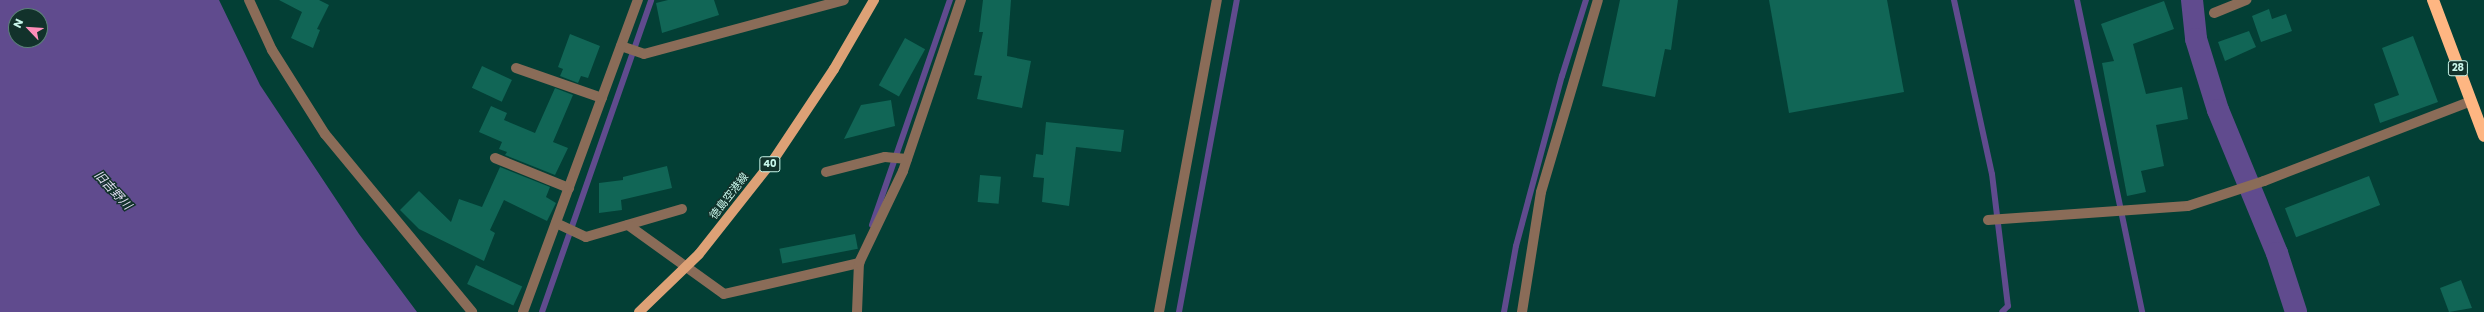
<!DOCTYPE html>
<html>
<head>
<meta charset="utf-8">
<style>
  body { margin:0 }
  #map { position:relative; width:2484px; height:312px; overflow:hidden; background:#033f35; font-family:Poppins,"Noto Sans JP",sans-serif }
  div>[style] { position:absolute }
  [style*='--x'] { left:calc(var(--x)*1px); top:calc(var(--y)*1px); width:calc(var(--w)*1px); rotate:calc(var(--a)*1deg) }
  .water>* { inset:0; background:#604b8e }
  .stream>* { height:6px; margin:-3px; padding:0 3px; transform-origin:3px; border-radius:3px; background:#604b8e }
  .canal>* { height:22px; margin:-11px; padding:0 11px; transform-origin:11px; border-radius:11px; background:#604b8e }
  .building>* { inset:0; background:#116656; transform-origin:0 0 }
  .minor>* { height:10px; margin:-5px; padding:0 5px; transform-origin:5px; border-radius:5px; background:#8a6c58 }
  .major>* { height:10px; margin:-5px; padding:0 5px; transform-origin:5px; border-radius:5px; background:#dda176 }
  .highway>* { height:12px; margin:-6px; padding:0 6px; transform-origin:6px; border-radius:6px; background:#feb682 }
  .major-bridge>* { height:10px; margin:-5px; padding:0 5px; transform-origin:5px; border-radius:5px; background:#dda176 }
  span { translate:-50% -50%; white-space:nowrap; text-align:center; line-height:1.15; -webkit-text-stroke:3px #12322b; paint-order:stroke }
  .shield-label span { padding:1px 3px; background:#12322b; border:1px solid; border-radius:3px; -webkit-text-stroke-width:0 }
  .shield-label { font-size:10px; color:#c9f7eb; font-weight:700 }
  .street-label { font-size:11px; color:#c9f7eb }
  .water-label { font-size:12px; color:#e2def2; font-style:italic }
  .north { position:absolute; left:8px; top:8px; width:40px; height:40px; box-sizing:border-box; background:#12322b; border:1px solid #5b8178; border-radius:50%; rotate:295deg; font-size:11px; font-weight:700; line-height:16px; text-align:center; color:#c9f7eb }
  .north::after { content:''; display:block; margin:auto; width:14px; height:18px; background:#ff8eb9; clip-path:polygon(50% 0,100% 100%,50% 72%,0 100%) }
</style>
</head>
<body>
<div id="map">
  <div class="water">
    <div style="clip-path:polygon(evenodd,0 0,219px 0,260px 85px,359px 234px,417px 312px,0 312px,0 0,16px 16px,40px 16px,40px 40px,16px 40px,16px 16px)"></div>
  </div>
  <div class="stream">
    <div style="--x:1954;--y:0;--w:178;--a:77.7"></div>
    <div style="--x:1992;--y:174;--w:133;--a:83.1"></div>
    <div style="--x:2008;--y:306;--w:8;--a:135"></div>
    <div style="--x:2077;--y:0;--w:319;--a:78.2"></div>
    <div style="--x:872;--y:225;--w:238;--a:-70.9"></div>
    <div style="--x:542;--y:312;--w:330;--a:-70.7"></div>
    <div style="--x:1179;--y:312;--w:317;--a:-79.5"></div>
    <div style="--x:1504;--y:312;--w:67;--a:-79.7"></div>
    <div style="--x:1516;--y:246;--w:176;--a:-74.9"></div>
    <div style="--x:1562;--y:76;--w:80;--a:-72.5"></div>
  </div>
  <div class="canal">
    <div style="--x:2192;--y:0;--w:39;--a:84"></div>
    <div style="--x:2196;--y:39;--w:74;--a:72.8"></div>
    <div style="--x:2218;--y:110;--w:155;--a:67.6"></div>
    <div style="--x:2277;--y:253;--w:62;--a:72.1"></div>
  </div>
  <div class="building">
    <div style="clip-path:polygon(279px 0,319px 0,329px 5px,317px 29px,320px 30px,313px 48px,291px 38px,302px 12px)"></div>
    <div style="clip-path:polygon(668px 0,714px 0,719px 15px,662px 33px,656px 3px)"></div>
    <div style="clip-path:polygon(983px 0,1011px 0,1007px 56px,1031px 61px,1022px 108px,977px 99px,982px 76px,974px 75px,983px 32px,979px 32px)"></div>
    <div style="clip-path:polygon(1620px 0,1678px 0,1671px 50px,1665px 49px,1655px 97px,1602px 86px)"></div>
    <div style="clip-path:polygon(1769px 0,1887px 0,1904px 92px,1789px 113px)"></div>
    <div style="clip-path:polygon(2164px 1px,2174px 29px,2133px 44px,2146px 94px,2182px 87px,2188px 119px,2156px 125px,2164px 166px,2141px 171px,2146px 192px,2127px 196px,2102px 63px,2114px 61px,2101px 24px)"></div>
    <div style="clip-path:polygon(2269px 9px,2272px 19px,2286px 14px,2292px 31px,2261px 42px,2252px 16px)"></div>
    <div style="clip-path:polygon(2249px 31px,2256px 47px,2225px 61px,2218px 42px)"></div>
    <div style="clip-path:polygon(570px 34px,600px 46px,588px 78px,581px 76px,578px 83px,560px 76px,563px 69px,558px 67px)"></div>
    <div style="clip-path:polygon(2413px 36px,2438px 102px,2380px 123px,2374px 104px,2399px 95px,2382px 48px)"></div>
    <div style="left:905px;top:38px;width:23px;height:54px;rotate:29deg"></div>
    <div style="left:482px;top:66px;width:33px;height:24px;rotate:25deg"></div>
    <div style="clip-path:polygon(555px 88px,573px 95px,553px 142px,568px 148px,555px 175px,505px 155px,507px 152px,499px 149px,502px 142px,479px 132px,491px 106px,507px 113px,504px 120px,535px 133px)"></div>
    <div style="clip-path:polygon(891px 100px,895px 126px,844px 139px,861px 105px)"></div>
    <div style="clip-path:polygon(1046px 122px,1124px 130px,1121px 152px,1076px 147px,1069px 206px,1042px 202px,1044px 178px,1033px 177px,1036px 154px,1043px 155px)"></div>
    <div style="clip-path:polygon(667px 166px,672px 188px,621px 200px,622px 210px,599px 213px,599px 183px,623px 180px,623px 177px)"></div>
    <div style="clip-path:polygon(500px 167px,550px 187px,546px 197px,556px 203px,547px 221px,504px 200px,490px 230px,495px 233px,484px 261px,419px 229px,400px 210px,419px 191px,451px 222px,459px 199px,482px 207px)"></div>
    <div style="left:980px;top:175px;width:21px;height:27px;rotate:5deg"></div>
    <div style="left:2369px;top:176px;width:31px;height:90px;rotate:69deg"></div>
    <div style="left:855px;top:234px;width:15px;height:77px;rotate:79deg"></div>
    <div style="left:476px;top:265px;width:51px;height:21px;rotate:25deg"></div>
    <div style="clip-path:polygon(2461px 280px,2472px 308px,2449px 312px,2440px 288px)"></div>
  </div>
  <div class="minor">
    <div style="--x:249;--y:0;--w:55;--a:65.3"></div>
    <div style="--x:272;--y:50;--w:99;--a:57.8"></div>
    <div style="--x:325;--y:134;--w:231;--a:50.4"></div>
    <div style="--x:2214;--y:13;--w:35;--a:-22"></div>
    <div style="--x:621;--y:46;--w:24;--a:19"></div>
    <div style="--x:644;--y:54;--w:207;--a:-15.1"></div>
    <div style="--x:516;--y:68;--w:91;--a:19.2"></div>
    <div style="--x:495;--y:158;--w:80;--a:22.1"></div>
    <div style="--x:826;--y:172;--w:61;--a:-14.3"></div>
    <div style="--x:885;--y:157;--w:22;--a:5"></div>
    <div style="--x:1988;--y:220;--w:200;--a:-4"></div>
    <div style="--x:2188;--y:206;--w:80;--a:-18.2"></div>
    <div style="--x:2264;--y:181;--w:222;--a:-21.1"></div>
    <div style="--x:556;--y:223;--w:33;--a:25"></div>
    <div style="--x:586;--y:237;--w:100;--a:-16.3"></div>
    <div style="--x:628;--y:225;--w:118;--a:35.7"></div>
    <div style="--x:724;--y:294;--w:139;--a:-12.9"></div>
    <div style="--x:523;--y:312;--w:333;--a:-69.8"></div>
    <div style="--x:857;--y:312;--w:49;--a:-87.7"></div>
    <div style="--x:859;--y:263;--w:102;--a:-64.4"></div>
    <div style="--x:903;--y:171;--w:181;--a:-71.3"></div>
    <div style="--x:1159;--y:312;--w:317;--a:-79.5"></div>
    <div style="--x:1522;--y:312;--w:121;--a:-81"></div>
    <div style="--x:1541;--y:192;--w:200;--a:-73.5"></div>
  </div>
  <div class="major">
    <div style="--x:699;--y:254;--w:121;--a:-51.7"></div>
    <div style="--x:774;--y:159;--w:108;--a:-56.3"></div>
    <div style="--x:834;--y:69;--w:80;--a:-59.9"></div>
  </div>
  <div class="highway">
    <div style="--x:2433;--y:0;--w:145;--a:69.4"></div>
  </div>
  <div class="major-bridge">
    <div style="--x:639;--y:312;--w:83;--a:-44"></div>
  </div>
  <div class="shield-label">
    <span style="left:2458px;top:68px">28</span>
    <span style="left:770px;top:164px">40</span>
  </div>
  <div class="street-label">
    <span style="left:729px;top:196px;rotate:-52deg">徳島空港線</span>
  </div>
  <div class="water-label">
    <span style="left:113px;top:190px;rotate:47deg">旧吉野川</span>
  </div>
  <div class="north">N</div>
</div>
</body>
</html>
